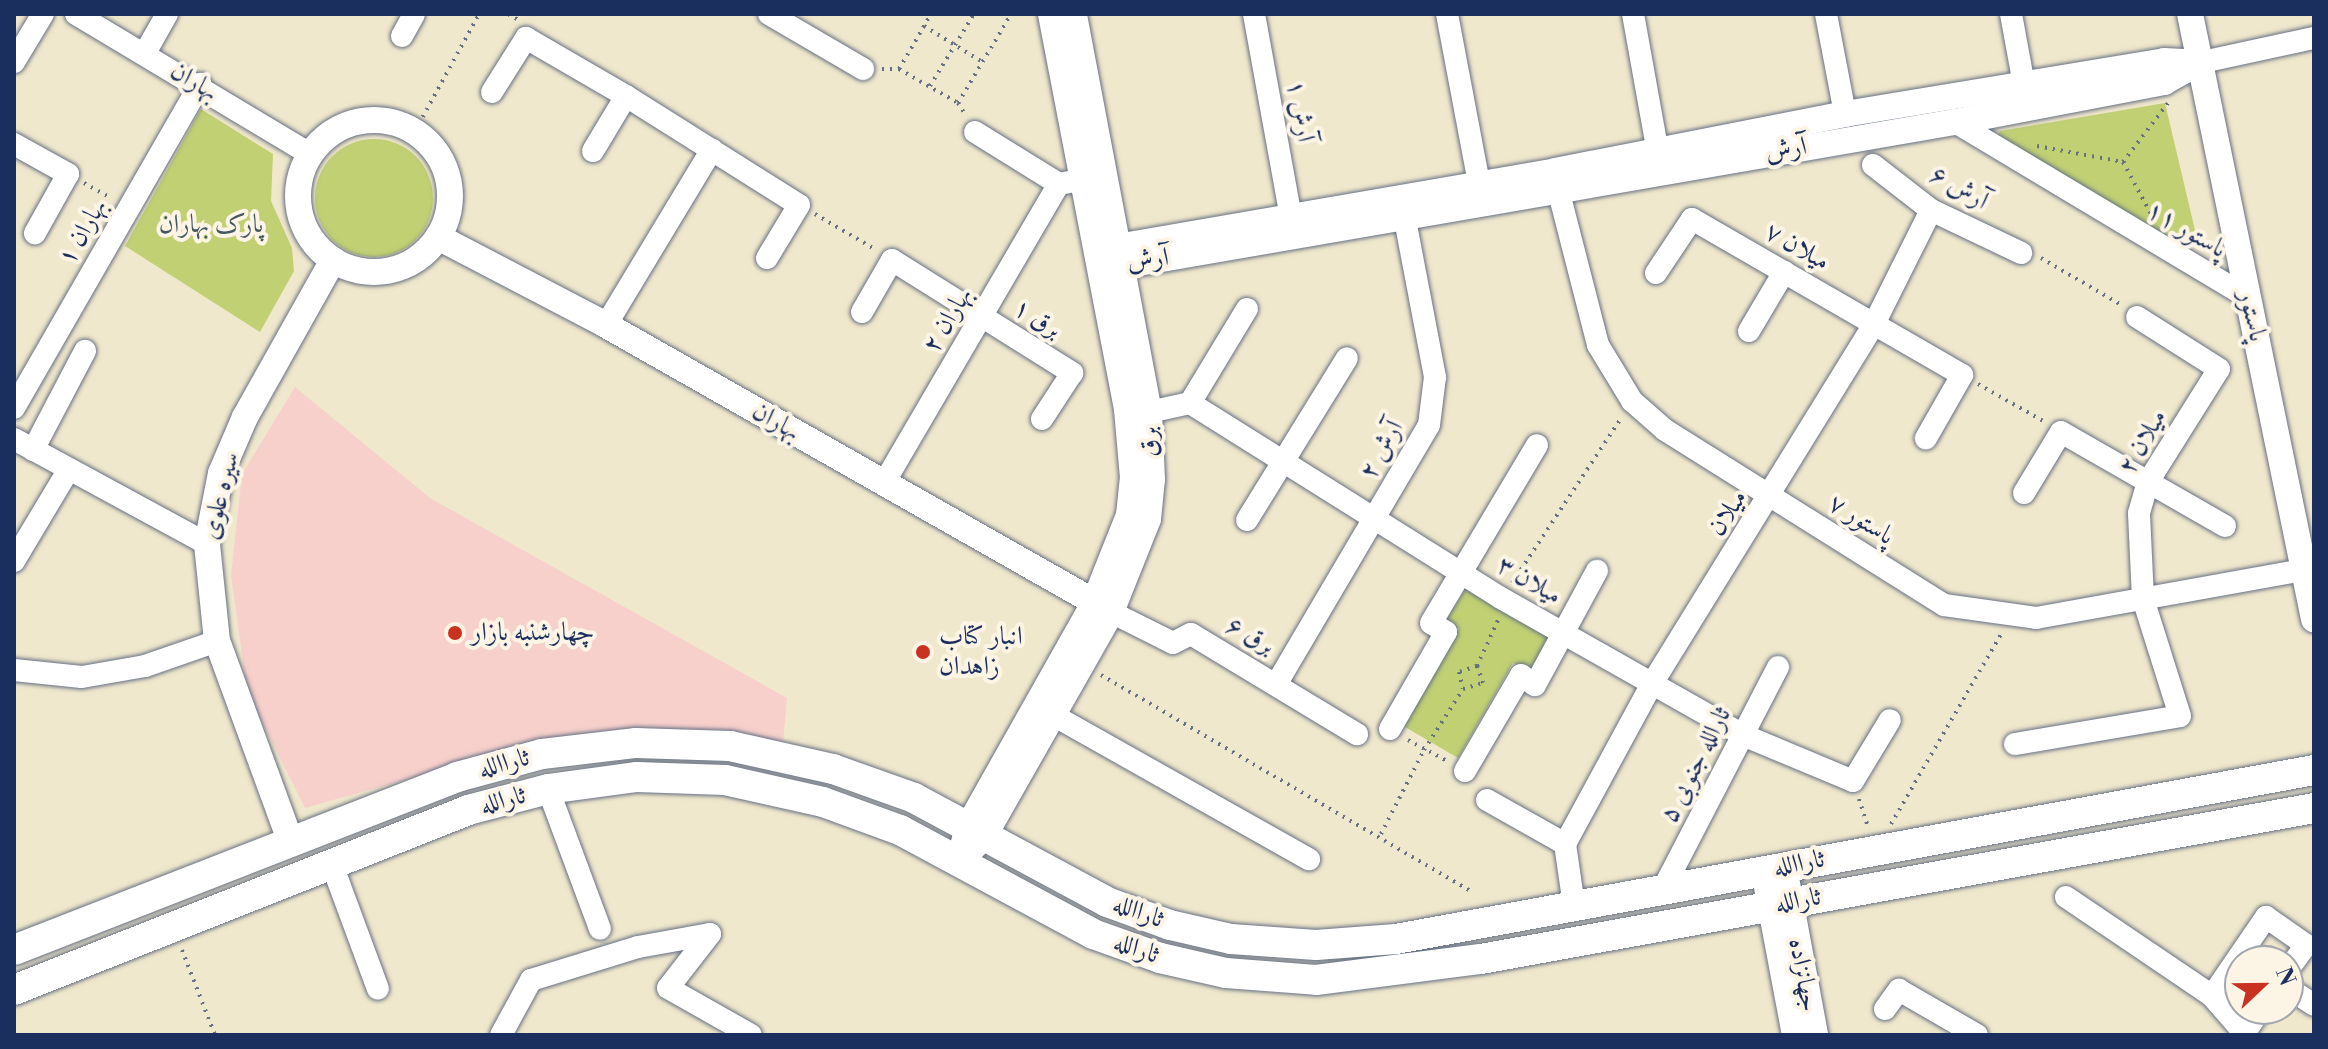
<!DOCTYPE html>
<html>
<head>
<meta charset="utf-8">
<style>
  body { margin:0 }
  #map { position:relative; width:2328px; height:1049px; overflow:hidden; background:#f0e8cc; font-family:"Libre Bodoni",Amiri,serif }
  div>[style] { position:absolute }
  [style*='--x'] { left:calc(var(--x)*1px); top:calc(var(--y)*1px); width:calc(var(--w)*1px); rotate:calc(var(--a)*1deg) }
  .built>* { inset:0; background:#f7d0cb }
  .green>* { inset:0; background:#c1d073 }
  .round { border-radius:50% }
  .path>* { height:4px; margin-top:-2px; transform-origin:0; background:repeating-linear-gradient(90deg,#667084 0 2px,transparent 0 8px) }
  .roads { filter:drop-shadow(0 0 2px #667084) drop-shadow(0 0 2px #667084) }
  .minor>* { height:22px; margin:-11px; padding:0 11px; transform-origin:11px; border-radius:11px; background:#fff }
  .tertiary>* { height:26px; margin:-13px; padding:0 13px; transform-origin:13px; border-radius:13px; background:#fff }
  .tertiary>.ring { margin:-13px; padding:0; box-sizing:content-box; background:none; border:26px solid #fff; border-radius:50% }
  .secondary>* { height:30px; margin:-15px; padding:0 15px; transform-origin:15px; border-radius:15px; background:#fff }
  .dots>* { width:22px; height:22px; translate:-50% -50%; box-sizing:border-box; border:4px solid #fcf5e5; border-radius:50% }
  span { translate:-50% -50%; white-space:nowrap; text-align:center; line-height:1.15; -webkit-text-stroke:8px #fcf5e5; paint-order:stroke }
  .street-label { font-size:26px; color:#1b2f5e }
  .park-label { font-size:26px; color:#445763 }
  .poi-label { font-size:26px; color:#1b2f5e }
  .left { translate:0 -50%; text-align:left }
  .frame { position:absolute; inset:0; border:16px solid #1b2f5e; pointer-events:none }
  .north { position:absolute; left:2224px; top:945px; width:80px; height:80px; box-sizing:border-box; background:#fcf5e5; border:2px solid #a2a6af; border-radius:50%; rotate:68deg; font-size:22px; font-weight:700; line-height:32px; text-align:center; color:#1b2f5e }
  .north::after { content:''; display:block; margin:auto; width:28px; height:36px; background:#c8321e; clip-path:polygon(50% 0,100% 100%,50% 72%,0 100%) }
</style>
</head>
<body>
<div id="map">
  <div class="built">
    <div style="clip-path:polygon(295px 387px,430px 498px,787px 698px,783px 743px,723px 730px,561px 736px,305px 808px,247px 692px,231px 575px,242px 474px)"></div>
  </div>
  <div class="green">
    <div style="clip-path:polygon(2165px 103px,2198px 243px,2161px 244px,1995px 140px,2000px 131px)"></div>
    <div style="clip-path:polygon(201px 109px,273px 154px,271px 201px,292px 248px,294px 271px,260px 332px,125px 246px)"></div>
    <div class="round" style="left:315px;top:139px;width:118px;height:118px"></div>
    <div style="clip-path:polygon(1467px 587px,1552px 638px,1533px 673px,1513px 663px,1458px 758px,1400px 724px,1459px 629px,1446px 620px)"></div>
  </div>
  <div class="path">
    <div style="--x:508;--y:14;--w:14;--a:30"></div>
    <div style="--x:924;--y:26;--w:67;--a:31.6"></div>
    <div style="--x:882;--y:69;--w:17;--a:0"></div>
    <div style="--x:899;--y:69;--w:68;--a:30"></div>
    <div style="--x:958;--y:103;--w:13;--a:58"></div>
    <div style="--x:899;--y:69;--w:64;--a:-59.8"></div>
    <div style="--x:930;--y:86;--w:84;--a:-58.6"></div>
    <div style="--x:958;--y:103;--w:104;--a:-59.2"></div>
    <div style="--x:415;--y:131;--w:133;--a:-61.3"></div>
    <div style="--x:2037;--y:146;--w:87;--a:10.5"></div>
    <div style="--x:2123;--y:162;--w:59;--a:61.7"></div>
    <div style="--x:2123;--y:162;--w:74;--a:-52.7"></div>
    <div style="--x:84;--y:183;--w:31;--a:29"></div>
    <div style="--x:815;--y:214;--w:71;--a:30.5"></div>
    <div style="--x:2041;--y:258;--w:95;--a:30.3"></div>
    <div style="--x:1978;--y:384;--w:75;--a:29.6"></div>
    <div style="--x:1512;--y:583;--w:199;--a:-56.5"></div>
    <div style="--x:1477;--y:666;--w:53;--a:-65.4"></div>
    <div style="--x:1101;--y:675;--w:428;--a:30.3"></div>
    <div style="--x:1408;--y:740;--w:47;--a:28.2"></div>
    <div style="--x:1859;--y:799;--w:32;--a:72"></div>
    <div style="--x:1891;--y:824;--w:220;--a:-59.9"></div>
    <div style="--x:1381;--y:834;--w:94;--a:-62.9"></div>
    <div style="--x:1424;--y:750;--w:72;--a:-57.4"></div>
    <div style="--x:1463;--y:689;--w:21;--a:-17"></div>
    <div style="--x:1483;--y:683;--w:18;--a:-109"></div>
    <div style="--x:1477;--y:666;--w:19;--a:162"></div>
    <div style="--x:1459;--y:672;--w:17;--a:77"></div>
    <div style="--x:182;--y:950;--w:91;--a:68.8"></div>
  </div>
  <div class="roads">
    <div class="minor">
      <div style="--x:76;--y:14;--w:273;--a:30.9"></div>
      <div style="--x:769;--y:14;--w:109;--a:30.3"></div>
      <div style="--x:1254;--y:14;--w:207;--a:79.7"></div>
      <div style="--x:1447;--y:14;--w:172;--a:79.3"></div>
      <div style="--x:1633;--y:14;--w:136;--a:79.8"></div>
      <div style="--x:1826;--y:14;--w:102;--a:79.2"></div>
      <div style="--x:2011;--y:14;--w:72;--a:79.6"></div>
      <div style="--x:402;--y:36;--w:25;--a:-61"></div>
      <div style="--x:145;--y:53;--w:45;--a:-60.6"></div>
      <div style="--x:14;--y:62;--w:56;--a:-58.9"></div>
      <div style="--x:2198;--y:63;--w:119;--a:-12.2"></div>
      <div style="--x:492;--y:92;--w:64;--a:-57.8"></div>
      <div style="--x:526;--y:38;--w:116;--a:30.1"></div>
      <div style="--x:626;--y:96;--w:204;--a:32.2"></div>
      <div style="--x:799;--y:205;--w:62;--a:121.1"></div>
      <div style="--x:1955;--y:122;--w:340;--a:30.9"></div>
      <div style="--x:975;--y:132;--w:99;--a:31.8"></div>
      <div style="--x:1059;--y:184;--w:15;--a:-11"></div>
      <div style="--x:14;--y:144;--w:62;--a:29.1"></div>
      <div style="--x:68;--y:174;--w:68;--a:119.2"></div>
      <div style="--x:593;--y:151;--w:64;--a:-59"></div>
      <div style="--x:1873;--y:165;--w:73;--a:37.8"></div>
      <div style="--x:1931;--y:210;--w:100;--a:25.5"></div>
      <div style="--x:1559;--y:193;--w:157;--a:75.6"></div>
      <div style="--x:1598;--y:345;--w:66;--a:58.7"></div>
      <div style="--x:1632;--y:401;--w:44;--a:41.3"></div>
      <div style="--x:1665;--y:430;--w:329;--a:32.1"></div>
      <div style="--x:1944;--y:605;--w:93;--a:8"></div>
      <div style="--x:2036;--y:618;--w:272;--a:-10.2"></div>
      <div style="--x:1656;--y:273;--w:65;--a:-56.3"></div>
      <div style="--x:1692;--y:219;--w:312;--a:30"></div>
      <div style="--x:1962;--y:375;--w:73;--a:119.7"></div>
      <div style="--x:862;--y:312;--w:60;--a:-60"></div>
      <div style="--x:892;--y:260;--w:213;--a:32.1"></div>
      <div style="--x:1072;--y:373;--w:55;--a:123.1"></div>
      <div style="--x:606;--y:325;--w:205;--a:-58.9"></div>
      <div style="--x:1749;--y:331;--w:69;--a:-59.3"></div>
      <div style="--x:1190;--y:403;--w:367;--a:32.1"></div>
      <div style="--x:1501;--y:598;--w:278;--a:29.5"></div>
      <div style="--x:1743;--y:735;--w:119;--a:22.7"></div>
      <div style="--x:1853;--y:781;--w:71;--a:-58.8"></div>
      <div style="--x:14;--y:408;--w:374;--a:-60.1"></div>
      <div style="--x:1149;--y:412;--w:42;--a:-12.4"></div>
      <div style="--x:1190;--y:403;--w:110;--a:-58.8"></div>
      <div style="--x:14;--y:439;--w:220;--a:28.5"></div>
      <div style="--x:33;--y:450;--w:112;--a:-62.3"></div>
      <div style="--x:884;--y:483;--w:346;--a:-59.7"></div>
      <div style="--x:2024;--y:493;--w:71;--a:-58.8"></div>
      <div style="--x:2061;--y:432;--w:189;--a:29.8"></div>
      <div style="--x:1247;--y:520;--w:190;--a:-58.3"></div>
      <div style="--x:14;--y:561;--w:107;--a:-59.1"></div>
      <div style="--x:1111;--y:612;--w:69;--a:26.6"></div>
      <div style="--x:1173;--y:643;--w:20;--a:-27"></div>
      <div style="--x:1191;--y:634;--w:194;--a:31.1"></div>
      <div style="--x:14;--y:670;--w:68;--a:5.9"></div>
      <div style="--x:82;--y:677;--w:64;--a:-9.9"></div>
      <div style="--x:145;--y:666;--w:76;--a:-19.1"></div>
      <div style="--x:1277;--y:683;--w:299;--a:-59.5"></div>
      <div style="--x:1429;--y:425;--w:48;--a:-82.9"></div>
      <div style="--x:1435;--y:377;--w:161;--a:-100.8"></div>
      <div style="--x:1053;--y:715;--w:294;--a:29.4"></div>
      <div style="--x:1390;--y:729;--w:112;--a:-60"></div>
      <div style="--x:1446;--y:632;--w:17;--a:-149"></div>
      <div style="--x:1431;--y:623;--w:207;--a:-59.2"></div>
      <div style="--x:2015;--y:744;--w:167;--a:-9.6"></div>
      <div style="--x:2180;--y:716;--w:123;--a:-107.5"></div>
      <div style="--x:2143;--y:599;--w:86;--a:-92.7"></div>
      <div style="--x:2139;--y:513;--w:32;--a:-74"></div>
      <div style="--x:2148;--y:482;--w:133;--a:-57.9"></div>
      <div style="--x:2219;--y:369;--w:97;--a:-147.6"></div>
      <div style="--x:1465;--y:771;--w:111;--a:-59.7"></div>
      <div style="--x:1521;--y:675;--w:17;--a:36"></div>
      <div style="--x:1535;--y:685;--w:130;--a:-61.5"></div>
      <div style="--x:548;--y:789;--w:149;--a:69.6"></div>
      <div style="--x:1487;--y:800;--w:90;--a:29.4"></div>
      <div style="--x:1565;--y:844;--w:184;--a:-61.5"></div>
      <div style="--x:1653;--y:682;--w:421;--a:-58.3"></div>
      <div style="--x:1874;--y:324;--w:127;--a:-63.4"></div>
      <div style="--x:1565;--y:844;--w:63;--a:81.7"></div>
      <div style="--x:331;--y:862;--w:135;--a:69.7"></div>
      <div style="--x:1663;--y:889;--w:250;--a:-62.6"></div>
      <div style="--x:2066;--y:897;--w:176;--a:34.1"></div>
      <div style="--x:2212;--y:996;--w:52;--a:48.9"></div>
      <div style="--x:710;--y:934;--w:68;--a:127.9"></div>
      <div style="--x:668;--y:988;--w:95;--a:29.5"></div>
      <div style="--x:2288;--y:988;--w:31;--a:33"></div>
      <div style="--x:2212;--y:996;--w:96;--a:-55.6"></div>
      <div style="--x:2266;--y:917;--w:49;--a:35"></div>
      <div style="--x:2306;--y:945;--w:31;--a:126"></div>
      <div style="--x:1885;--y:1009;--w:24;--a:-54"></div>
      <div style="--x:1899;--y:990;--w:90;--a:30"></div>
      <div style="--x:2245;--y:1032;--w:28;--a:-55"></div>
      <div style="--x:501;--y:1035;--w:63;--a:-61.4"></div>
      <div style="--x:531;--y:980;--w:112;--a:-17.1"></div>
      <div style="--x:638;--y:947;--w:73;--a:-10.2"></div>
    </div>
    <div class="tertiary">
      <div style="--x:2190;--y:14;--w:618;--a:78.42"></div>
      <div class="ring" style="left:298px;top:120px;width:126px;height:126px"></div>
      <div style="--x:438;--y:237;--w:190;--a:27.6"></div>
      <div style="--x:606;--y:325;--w:579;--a:29.57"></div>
      <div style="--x:1100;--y:260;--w:22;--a:16"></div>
      <div style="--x:1121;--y:266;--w:846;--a:-9.8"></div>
      <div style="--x:1955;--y:122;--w:213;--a:-10.8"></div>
      <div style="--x:2164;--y:82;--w:39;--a:-29"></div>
      <div style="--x:1100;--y:260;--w:21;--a:-37"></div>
      <div style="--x:1117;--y:247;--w:445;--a:-9.8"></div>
      <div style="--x:1555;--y:171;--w:296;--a:-11.1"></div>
      <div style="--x:1845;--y:114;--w:323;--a:-9.4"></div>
      <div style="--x:2164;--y:61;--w:34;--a:3"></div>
      <div style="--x:290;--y:840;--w:212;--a:-110.1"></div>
      <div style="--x:217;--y:641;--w:98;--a:-95.9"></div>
      <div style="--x:207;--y:544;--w:72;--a:-78.8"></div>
      <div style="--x:221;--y:473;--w:61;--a:-66.8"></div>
      <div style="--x:245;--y:417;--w:180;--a:-60.7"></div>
      <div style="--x:963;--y:846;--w:20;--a:-75"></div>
      <div style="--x:968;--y:827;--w:257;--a:-60.6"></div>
      <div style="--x:1094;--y:603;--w:95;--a:-68.3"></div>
      <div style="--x:1129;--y:515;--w:37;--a:-84"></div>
      <div style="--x:1133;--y:478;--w:69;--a:-95"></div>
      <div style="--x:1127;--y:409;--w:402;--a:-100.9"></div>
      <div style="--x:959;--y:862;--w:36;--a:-46"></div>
      <div style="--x:984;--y:836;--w:257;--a:-60.4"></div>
      <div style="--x:1111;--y:612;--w:100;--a:-68.3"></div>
      <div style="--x:1148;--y:519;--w:40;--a:-84.3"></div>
      <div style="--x:1152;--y:479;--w:67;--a:-92.6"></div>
      <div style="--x:1149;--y:412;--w:405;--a:-100.7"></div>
      <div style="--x:1784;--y:867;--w:171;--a:79.5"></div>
      <div style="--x:1764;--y:871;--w:167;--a:79.3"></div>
    </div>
    <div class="secondary">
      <div style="--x:14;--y:950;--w:476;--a:-21.3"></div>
      <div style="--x:457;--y:777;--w:88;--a:-15.1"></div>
      <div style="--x:542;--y:754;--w:95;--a:-6.7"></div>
      <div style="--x:636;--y:743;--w:94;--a:1.8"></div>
      <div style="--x:730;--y:746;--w:106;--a:12.6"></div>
      <div style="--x:833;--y:769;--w:86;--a:19.7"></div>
      <div style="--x:914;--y:798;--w:219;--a:28.3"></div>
      <div style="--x:1107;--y:902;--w:67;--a:20.1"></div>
      <div style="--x:1170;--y:925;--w:63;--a:12.9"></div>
      <div style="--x:1231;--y:939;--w:85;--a:4"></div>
      <div style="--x:1316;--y:945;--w:80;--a:-4.3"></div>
      <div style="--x:1396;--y:939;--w:933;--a:-10.43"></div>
      <div style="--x:14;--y:990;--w:488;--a:-21.6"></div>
      <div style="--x:468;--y:810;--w:83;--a:-14.7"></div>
      <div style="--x:548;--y:789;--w:90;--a:-7.7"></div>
      <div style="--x:637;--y:777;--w:88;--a:2"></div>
      <div style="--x:725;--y:780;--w:100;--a:12.7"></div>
      <div style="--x:823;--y:802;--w:82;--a:20"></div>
      <div style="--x:900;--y:830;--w:219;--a:28.3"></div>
      <div style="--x:1093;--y:934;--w:71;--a:19.7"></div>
      <div style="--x:1160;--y:958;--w:68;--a:12.8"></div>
      <div style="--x:1226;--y:973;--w:90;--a:4.4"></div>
      <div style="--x:1316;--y:980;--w:166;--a:-7.3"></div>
      <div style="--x:1481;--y:959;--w:847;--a:-10.27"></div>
    </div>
  </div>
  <div class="dots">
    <div style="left:455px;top:633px;background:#c8321e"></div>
    <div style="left:923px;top:652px;background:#c8321e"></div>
  </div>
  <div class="street-label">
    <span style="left:194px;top:82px;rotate:31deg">بهاران</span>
    <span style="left:1300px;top:111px;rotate:80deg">آرش ۱</span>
    <span style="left:1786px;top:150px;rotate:-10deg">آرش</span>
    <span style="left:1959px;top:188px;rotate:30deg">آرش ۶</span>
    <span style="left:2186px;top:230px;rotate:30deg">پاستور ۱۱</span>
    <span style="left:83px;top:232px;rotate:-60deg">بهاران ۱</span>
    <span style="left:1797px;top:247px;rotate:30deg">میلان ۷</span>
    <span style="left:1148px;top:260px;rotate:-7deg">آرش</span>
    <span style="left:2252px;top:316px;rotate:77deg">پاستور</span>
    <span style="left:1037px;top:319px;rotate:32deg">برق ۱</span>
    <span style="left:948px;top:320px;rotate:-59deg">بهاران ۲</span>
    <span style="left:776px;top:422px;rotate:30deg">بهاران</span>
    <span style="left:1150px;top:442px;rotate:-93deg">برق</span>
    <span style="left:2143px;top:442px;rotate:-60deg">میلان ۲</span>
    <span style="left:1382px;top:450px;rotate:-61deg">آرش ۲</span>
    <span style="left:221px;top:496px;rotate:-76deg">سیره علوی</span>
    <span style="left:1728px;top:513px;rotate:-57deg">میلان</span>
    <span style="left:1861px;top:520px;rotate:32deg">پاستور ۷</span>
    <span style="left:1529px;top:581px;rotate:30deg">میلان ۳</span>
    <span style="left:1250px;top:636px;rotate:30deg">برق ۶</span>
    <span style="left:504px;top:764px;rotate:-15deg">ثاراالله</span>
    <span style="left:1696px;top:765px;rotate:-63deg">ثارالله جنوبی ۵</span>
    <span style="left:503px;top:801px;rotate:-15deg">ثارالله</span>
    <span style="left:1799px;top:864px;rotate:-11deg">ثاراالله</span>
    <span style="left:1798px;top:901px;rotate:-10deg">ثارالله</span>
    <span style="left:1138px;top:912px;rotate:20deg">ثاراالله</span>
    <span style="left:1136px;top:949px;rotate:19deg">ثارالله</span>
    <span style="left:1803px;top:975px;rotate:80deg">جهانزاده</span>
  </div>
  <div class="park-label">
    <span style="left:211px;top:225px">پارک بهاران</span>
  </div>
  <div class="poi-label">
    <span class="left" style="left:471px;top:633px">چهارشنبه بازار</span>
    <span class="left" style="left:939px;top:652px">انبار کتاب<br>زاهدان</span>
  </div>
  <div class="frame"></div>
  <div class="north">N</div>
</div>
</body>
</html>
